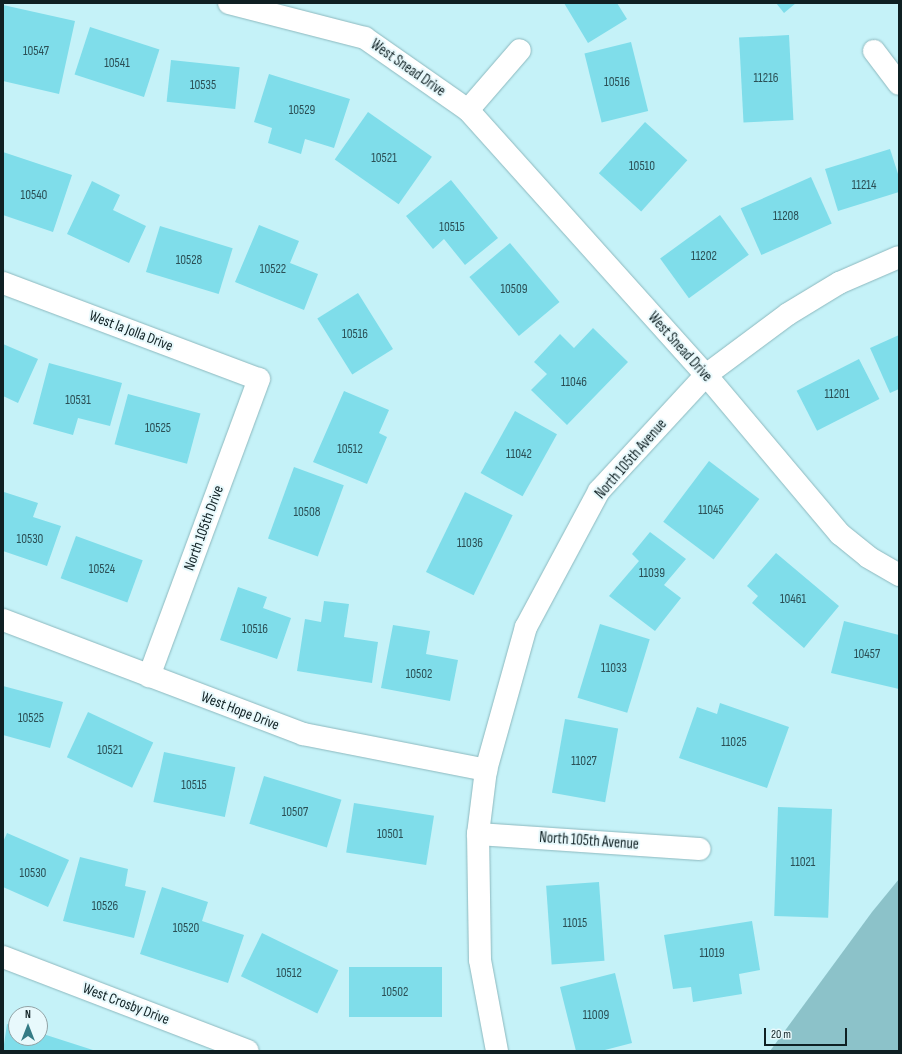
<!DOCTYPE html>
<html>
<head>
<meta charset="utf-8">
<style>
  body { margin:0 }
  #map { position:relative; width:902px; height:1054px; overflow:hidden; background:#c5f2f8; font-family:"Sofia Sans Condensed",sans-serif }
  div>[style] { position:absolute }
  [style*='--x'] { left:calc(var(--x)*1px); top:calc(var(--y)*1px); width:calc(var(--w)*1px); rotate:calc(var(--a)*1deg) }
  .green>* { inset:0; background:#8cc2c9 }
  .building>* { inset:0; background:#7fddea; transform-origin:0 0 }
  .roads { filter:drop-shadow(0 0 1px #8cb8be) drop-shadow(0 0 1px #8cb8be) }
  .minor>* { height:22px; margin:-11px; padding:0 11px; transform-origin:11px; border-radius:11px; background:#fff }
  span { translate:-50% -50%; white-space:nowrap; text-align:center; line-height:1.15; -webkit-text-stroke:4px #e8f9fc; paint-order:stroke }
  .number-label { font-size:13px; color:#2b4f55 }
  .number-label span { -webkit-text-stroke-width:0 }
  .street-label { font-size:15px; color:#0f2023 }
  .frame { position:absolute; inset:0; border:4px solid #0f2023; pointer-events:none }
  .north { position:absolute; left:8px; top:1006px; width:40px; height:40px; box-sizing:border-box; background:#e8f9fc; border:1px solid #91a2a5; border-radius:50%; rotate:0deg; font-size:11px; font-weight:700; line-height:16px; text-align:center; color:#0f2023 }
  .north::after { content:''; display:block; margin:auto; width:14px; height:18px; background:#357c86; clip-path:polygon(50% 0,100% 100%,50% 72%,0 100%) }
  .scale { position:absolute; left:764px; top:1028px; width:83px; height:18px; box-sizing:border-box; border:2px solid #0f2023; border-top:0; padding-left:5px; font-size:12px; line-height:14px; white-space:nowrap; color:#0f2023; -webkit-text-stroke:3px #e8f9fc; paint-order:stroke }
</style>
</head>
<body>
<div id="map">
  <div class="green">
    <div style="clip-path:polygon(899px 879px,899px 1051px,770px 1051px,872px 912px)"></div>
  </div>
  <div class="building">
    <div style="clip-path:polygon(564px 3px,617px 3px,627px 19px,588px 43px)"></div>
    <div style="clip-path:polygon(776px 3px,796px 3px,784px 13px)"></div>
    <div style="clip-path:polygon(3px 5px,75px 21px,59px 94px,3px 81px)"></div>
    <div style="left:90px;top:27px;width:73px;height:50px;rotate:18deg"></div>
    <div style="left:789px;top:35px;width:85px;height:50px;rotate:87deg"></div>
    <div style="left:631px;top:42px;width:71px;height:48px;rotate:76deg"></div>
    <div style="left:171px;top:60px;width:69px;height:42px;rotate:6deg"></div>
    <div style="clip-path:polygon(269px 74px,350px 99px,334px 148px,305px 139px,301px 154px,268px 143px,272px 128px,254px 122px)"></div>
    <div style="left:368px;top:112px;width:78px;height:58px;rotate:35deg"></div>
    <div style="left:645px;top:122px;width:57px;height:69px;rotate:42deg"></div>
    <div style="clip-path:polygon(890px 149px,899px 177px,899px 192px,838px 211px,825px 169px)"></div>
    <div style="clip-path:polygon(3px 152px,72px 175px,53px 232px,3px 215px)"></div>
    <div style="left:811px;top:177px;width:51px;height:77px;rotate:66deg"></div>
    <div style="clip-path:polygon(451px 180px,498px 238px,465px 265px,444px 239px,433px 249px,406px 216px)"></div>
    <div style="clip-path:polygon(92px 181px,120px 195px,113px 210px,146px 226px,129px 263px,67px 234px)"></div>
    <div style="left:720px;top:215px;width:49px;height:74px;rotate:54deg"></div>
    <div style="clip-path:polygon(259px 225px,299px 241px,290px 263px,318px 274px,304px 310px,235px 282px)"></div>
    <div style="left:160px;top:226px;width:76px;height:48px;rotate:17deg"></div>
    <div style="left:510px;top:243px;width:77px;height:53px;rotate:50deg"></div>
    <div style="left:358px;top:293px;width:66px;height:48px;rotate:58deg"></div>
    <div style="clip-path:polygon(593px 328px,628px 362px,567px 425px,531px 390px,547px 374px,534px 362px,560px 334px,574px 348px)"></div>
    <div style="clip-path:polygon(899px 335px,899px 389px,890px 393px,870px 348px)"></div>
    <div style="clip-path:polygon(3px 344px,38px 359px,18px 403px,3px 396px)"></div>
    <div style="left:859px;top:359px;width:45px;height:70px;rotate:63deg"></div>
    <div style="clip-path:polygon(49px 363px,122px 383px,110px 426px,78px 418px,73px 435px,33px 424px)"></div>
    <div style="clip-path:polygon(344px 391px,389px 410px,379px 433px,387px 437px,367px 484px,313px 462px)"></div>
    <div style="left:128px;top:394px;width:75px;height:52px;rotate:15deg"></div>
    <div style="left:515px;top:411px;width:48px;height:71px;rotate:29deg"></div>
    <div style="left:709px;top:461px;width:63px;height:76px;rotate:37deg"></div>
    <div style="left:294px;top:467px;width:53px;height:76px;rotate:20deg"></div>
    <div style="clip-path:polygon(4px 492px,38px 503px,33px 517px,61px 526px,47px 566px,3px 551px)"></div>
    <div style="left:465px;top:492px;width:53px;height:89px;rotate:26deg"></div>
    <div style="clip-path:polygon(650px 532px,686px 559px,664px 585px,681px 598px,655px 631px,609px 596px,639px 561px,632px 554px)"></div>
    <div style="left:76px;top:536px;width:71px;height:45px;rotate:20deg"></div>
    <div style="clip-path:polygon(776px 553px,839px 606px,804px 648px,752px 603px,758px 596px,747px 586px)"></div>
    <div style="clip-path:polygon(238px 587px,267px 597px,263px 608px,291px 618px,277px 659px,220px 640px)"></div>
    <div style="clip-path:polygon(324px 601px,349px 604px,344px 637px,378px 642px,372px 683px,297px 671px,305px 619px,321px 622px)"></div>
    <div style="clip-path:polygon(844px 621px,899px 635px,899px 689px,831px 673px)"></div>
    <div style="left:600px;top:624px;width:52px;height:77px;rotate:17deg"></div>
    <div style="clip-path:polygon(393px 625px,430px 631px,426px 654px,458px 660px,450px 701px,381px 688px)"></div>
    <div style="clip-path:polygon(3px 686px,63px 702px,50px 748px,3px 735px)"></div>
    <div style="clip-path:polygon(720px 703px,789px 727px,767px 788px,679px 758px,697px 707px,717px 714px)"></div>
    <div style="left:88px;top:712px;width:72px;height:50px;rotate:25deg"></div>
    <div style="left:565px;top:719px;width:54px;height:75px;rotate:10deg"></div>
    <div style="left:164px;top:752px;width:73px;height:51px;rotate:12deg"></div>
    <div style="left:264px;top:776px;width:81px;height:50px;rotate:17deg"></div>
    <div style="left:354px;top:803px;width:81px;height:50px;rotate:9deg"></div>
    <div style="left:778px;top:807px;width:54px;height:109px;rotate:2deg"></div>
    <div style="clip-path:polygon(7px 833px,69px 860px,48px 907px,3px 887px,3px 842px)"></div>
    <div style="clip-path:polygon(80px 857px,128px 869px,125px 886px,146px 891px,134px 938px,63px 921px)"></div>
    <div style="left:599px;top:882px;width:79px;height:53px;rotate:86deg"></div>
    <div style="clip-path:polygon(162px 887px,208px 902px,202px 921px,244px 935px,228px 983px,140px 954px)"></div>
    <div style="clip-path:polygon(752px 921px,760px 970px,739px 974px,742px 994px,693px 1002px,691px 987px,673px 989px,664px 935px)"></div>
    <div style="left:262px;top:933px;width:85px;height:48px;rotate:26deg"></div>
    <div style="left:349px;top:967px;width:93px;height:50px"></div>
    <div style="clip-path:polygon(615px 973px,632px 1043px,601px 1051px,576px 1051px,560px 987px)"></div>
    <div style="clip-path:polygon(7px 1024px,16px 1026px,16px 1038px,40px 1038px,40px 1033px,96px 1051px,3px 1051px)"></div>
  </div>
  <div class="roads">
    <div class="minor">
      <div style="--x:229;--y:3;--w:140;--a:14.4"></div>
      <div style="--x:365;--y:38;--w:126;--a:35"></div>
      <div style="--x:468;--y:110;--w:356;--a:48.1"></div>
      <div style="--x:706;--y:375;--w:208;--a:49.9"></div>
      <div style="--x:840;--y:534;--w:36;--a:39"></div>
      <div style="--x:868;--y:557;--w:36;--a:30"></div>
      <div style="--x:874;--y:51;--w:41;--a:52.9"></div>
      <div style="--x:468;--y:110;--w:79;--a:-49.1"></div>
      <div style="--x:3;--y:283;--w:273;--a:20.6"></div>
      <div style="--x:259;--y:379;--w:317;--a:110.3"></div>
      <div style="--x:3;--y:620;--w:321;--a:20.8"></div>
      <div style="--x:303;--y:734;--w:187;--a:11.1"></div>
      <div style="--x:478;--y:834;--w:222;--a:3.9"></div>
      <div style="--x:3;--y:957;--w:262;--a:21"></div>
      <div style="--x:497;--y:1051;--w:93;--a:-100.6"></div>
      <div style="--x:480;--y:960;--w:126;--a:-90.9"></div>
      <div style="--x:478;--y:834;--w:64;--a:-82.9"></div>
      <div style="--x:486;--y:770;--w:148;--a:-74.4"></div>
      <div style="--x:526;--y:627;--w:154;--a:-61.8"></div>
      <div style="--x:599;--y:491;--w:158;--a:-47.3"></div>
      <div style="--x:706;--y:375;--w:102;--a:-36.6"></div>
      <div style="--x:788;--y:314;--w:60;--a:-31.3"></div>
      <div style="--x:839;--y:283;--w:65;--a:-23.4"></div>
    </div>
  </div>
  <div class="number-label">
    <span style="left:36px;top:51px">10547</span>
    <span style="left:117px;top:63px">10541</span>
    <span style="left:766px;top:78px">11216</span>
    <span style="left:617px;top:82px">10516</span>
    <span style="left:203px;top:85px">10535</span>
    <span style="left:302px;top:110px">10529</span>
    <span style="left:384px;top:158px">10521</span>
    <span style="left:642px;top:166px">10510</span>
    <span style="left:864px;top:185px">11214</span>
    <span style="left:34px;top:195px">10540</span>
    <span style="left:786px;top:216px">11208</span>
    <span style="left:452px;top:227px">10515</span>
    <span style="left:704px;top:256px">11202</span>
    <span style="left:189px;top:260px">10528</span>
    <span style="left:273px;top:269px">10522</span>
    <span style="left:514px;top:289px">10509</span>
    <span style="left:355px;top:334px">10516</span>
    <span style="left:574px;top:382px">11046</span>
    <span style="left:837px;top:394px">11201</span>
    <span style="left:78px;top:400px">10531</span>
    <span style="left:158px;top:428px">10525</span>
    <span style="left:350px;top:449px">10512</span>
    <span style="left:519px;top:454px">11042</span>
    <span style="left:711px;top:510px">11045</span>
    <span style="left:307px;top:512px">10508</span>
    <span style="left:30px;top:539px">10530</span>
    <span style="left:470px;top:543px">11036</span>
    <span style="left:102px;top:569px">10524</span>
    <span style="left:652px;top:573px">11039</span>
    <span style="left:793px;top:599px">10461</span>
    <span style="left:255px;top:629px">10516</span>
    <span style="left:867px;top:654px">10457</span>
    <span style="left:614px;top:668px">11033</span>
    <span style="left:419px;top:674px">10502</span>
    <span style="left:31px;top:718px">10525</span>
    <span style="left:734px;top:742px">11025</span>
    <span style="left:110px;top:750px">10521</span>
    <span style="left:584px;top:761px">11027</span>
    <span style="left:194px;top:785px">10515</span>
    <span style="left:295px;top:812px">10507</span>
    <span style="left:390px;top:834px">10501</span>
    <span style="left:803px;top:862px">11021</span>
    <span style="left:33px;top:873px">10530</span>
    <span style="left:105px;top:906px">10526</span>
    <span style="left:575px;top:923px">11015</span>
    <span style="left:186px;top:928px">10520</span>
    <span style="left:712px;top:953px">11019</span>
    <span style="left:289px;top:973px">10512</span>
    <span style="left:395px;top:992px">10502</span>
    <span style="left:596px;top:1015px">11009</span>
  </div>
  <div class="street-label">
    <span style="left:408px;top:68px;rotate:35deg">West Snead Drive</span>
    <span style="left:131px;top:331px;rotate:21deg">West la Jolla Drive</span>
    <span style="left:680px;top:347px;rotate:48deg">West Snead Drive</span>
    <span style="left:631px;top:459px;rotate:-49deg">North 105th Avenue</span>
    <span style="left:204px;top:528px;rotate:-70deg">North 105th Drive</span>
    <span style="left:240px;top:711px;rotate:21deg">West Hope Drive</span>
    <span style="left:589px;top:841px;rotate:4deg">North 105th Avenue</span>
    <span style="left:126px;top:1004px;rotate:21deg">West Crosby Drive</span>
  </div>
  <div class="frame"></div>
  <div class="north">N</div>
  <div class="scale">20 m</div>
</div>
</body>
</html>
